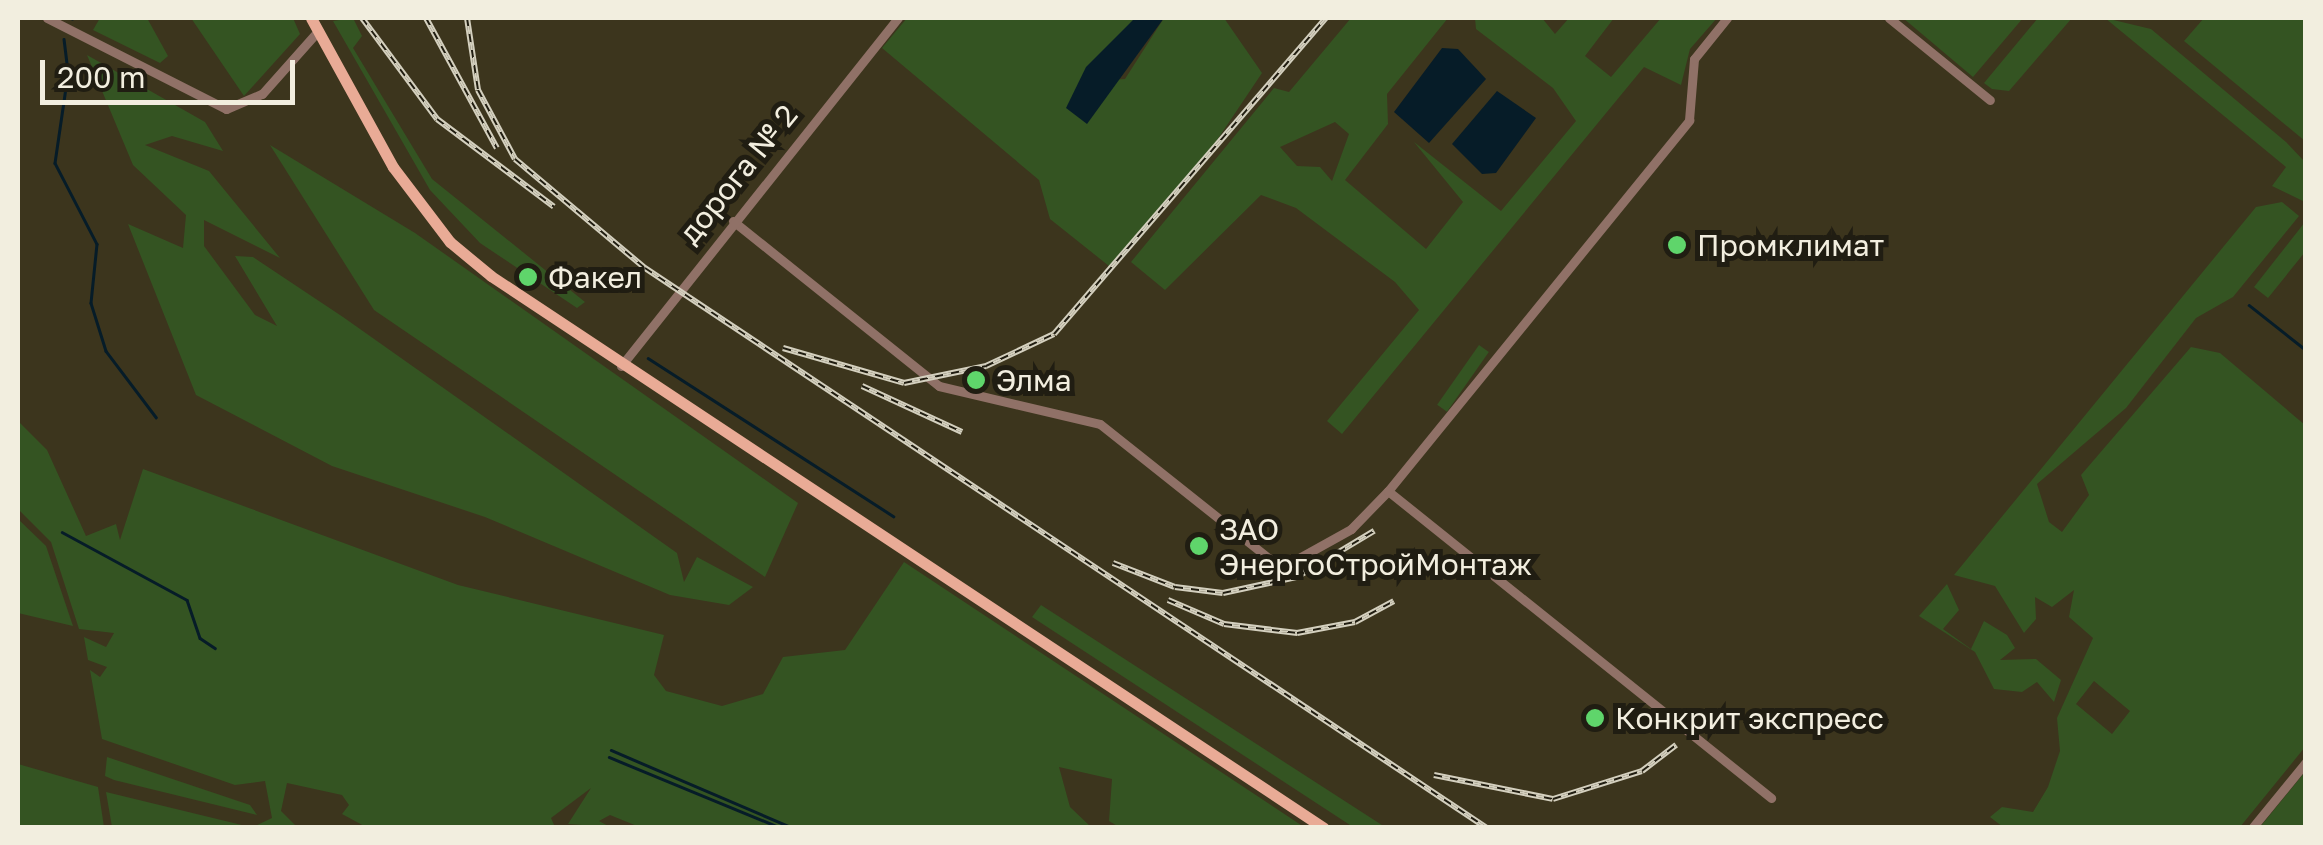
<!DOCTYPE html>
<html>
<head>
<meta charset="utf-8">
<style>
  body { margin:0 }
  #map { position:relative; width:2323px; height:845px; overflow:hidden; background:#3c351d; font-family:"Golos Text",sans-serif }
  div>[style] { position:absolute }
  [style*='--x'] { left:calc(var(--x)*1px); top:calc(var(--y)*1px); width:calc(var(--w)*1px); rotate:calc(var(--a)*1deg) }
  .green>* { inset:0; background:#345422; transform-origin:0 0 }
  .water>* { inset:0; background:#061c28 }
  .stream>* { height:2.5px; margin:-1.25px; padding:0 1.25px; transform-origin:1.25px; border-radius:1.25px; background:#061c28 }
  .minor>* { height:9px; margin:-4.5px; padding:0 4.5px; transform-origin:4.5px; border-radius:4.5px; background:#907167 }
  .major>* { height:11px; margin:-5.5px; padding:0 5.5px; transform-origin:5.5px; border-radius:5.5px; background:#e9ab96 }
  .rail>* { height:6px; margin-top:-3px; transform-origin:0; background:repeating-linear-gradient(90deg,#201d12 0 8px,#d4d0bf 0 16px); box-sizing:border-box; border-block:2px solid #d4d0bf }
  .dots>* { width:28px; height:28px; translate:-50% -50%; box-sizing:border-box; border:5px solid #201d12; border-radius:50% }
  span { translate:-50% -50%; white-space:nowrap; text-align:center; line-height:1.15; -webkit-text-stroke:10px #201d12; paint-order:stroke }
  .street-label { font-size:30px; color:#f2eedf }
  .poi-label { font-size:30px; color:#f2eedf }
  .left { translate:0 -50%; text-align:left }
  .frame { position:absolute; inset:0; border:20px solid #f2eedf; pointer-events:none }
  .scale { position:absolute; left:40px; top:60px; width:255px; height:45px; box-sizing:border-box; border:5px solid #f2eedf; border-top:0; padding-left:12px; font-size:30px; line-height:35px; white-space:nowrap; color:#f2eedf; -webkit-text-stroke:8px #201d12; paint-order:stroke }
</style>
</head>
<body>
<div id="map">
  <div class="green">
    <div style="clip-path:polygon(100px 18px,147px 18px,168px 56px,160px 63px,93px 30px)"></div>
    <div style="clip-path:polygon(191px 18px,293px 18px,300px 34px,244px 96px)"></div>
    <div style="clip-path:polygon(353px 18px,362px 36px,353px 48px,432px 179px,585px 302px,577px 308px,480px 243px,430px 190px,333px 21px)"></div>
    <div style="clip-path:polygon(907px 18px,1135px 18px,1080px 82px,1125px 79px,1164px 18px,1224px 18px,1262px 73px,1209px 152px,1109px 266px,1050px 219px,1039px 180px,882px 48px)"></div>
    <div style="clip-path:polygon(evenodd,1351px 18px,1448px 18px,1387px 94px,1388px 124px,1345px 180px,1426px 249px,1463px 202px,1414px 142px,1501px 211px,1576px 121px,1553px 88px,1476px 29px,1475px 18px,1542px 18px,1555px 34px,1569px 18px,1614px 18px,1585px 56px,1611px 77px,1661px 18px,1717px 18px,1690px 49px,1681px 85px,1644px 67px,1342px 434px,1327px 421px,1419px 310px,1395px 282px,1296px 208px,1261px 195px,1165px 290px,1131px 262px,1274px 88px,1289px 92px,1351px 18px,1335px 122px,1349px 134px,1332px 181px,1320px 167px,1297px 166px,1280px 147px,1335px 122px)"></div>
    <div style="clip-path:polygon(1903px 18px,2023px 18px,1973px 77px)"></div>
    <div style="clip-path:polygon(2038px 18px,2072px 18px,2009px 91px,1992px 89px,1984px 83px)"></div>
    <div style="clip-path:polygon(2105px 18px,2151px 29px,2286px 142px,2305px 162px,2305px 202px,2272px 186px,2286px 167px)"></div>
    <div style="clip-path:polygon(2204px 18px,2305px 18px,2305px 141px,2184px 41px)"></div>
    <div style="clip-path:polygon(87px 55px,205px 122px,223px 151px,172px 136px,145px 145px,209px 171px,280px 258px,204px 220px,204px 246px,255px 315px,277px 326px,235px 256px,253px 257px,343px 317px,677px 553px,684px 582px,697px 557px,753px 587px,729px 605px,670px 595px,485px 517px,332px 466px,196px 395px,128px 224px,183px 248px,186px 215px,133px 165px)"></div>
    <div style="clip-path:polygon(270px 145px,415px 233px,798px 503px,765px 577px,374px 310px)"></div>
    <div style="clip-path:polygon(evenodd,2282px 202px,2299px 216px,2233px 297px,2196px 318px,2126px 408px,2037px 484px,2049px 522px,2062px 532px,2089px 495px,2081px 475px,2191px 347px,2220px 353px,2305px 425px,2305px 747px,2240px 827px,2003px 827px,1990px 817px,2002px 807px,2033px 812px,2048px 787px,2060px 751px,2057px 718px,2093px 638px,2069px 617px,2074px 590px,2052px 607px,2035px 597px,2036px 619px,2024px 633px,1995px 586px,1954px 575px,2256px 207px,2282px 202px,2094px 681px,2130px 711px,2112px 734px,2076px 704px,2094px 681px)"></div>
    <div style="clip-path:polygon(2305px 222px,2305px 252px,2268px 298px,2254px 287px)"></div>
    <div style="left:1479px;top:345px;width:12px;height:73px;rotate:35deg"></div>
    <div style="clip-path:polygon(18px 421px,47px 450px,86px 536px,116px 524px,120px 540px,143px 469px,458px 585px,664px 635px,654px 675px,666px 691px,722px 706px,763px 694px,783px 657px,845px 650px,904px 562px,1304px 827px,1119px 827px,1109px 821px,1112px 779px,1059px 767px,1070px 807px,1091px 827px,642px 828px,610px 815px,599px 821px,610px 827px,568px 824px,591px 788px,551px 818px,555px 827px,366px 827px,342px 814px,349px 805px,342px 795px,287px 783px,281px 811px,297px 827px,253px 827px,272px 818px,265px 781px,235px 785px,102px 739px,90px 670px,100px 677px,107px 667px,88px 660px,84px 637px,106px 647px,114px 633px,79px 629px,51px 542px,18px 509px)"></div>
    <div style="clip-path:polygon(18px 519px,46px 546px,73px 626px,18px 613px)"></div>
    <div style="clip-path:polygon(1947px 584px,1959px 610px,1943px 629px,1971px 649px,1984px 621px,2007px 635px,2015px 648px,2000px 660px,2036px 659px,2061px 680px,2054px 702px,2037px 682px,2022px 692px,1994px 689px,1975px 652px,1919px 616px)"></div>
    <div style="clip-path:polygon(1041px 605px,1385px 827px,1353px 827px,1032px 617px)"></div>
    <div style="clip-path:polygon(107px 757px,250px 805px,257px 815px,114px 780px,105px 776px)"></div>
    <div style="clip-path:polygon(18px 764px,98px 787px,104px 827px,18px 827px)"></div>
    <div style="clip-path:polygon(2305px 772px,2305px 827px,2260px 827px,2265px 821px)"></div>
    <div style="clip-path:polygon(106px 792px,250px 827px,112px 827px)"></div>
  </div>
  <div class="water">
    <div style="clip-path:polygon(1135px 18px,1164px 18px,1087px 124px,1066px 108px,1086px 67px)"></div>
    <div style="clip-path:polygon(1442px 48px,1458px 49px,1486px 79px,1429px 143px,1394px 112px)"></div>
    <div style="clip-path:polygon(1497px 91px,1536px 118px,1496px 173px,1482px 174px,1452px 144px)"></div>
  </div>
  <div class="stream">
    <div style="--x:72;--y:19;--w:1;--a:-90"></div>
    <div style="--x:64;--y:39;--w:35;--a:83"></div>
    <div style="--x:68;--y:74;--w:90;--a:98.3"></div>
    <div style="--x:55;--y:163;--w:91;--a:62.6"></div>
    <div style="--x:97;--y:244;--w:59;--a:95.8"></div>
    <div style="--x:91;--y:303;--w:50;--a:72.6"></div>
    <div style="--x:106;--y:351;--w:83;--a:52.9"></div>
    <div style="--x:2249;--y:305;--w:73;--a:38.3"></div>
    <div style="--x:648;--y:358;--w:292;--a:32.8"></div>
    <div style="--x:62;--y:532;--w:142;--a:28.5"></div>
    <div style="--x:187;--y:600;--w:40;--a:71.1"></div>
    <div style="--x:200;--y:638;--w:18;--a:34"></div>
    <div style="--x:611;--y:750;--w:198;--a:23.2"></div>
    <div style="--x:609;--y:757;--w:186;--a:22.4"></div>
  </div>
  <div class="minor">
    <div style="--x:47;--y:18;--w:201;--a:26.9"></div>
    <div style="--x:226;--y:109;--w:39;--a:-23"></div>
    <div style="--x:262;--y:94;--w:84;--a:-48.4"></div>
    <div style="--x:1889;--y:18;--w:130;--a:39.1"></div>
    <div style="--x:733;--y:221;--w:264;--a:38.7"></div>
    <div style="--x:939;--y:386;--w:165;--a:13.3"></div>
    <div style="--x:1100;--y:424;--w:217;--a:38.5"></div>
    <div style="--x:1270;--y:559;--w:20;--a:11"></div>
    <div style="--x:1290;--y:563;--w:70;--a:-29.1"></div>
    <div style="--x:1351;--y:529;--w:53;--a:-45.8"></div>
    <div style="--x:1388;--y:491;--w:478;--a:-50.9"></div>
    <div style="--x:1689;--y:120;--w:61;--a:-85.3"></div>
    <div style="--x:1694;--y:59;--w:53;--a:-51.2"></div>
    <div style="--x:621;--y:366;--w:445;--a:-51.5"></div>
    <div style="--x:1388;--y:491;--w:491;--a:38.7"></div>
    <div style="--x:2252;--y:828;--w:85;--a:-50.7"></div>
  </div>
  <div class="major">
    <div style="--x:311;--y:18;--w:170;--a:61.2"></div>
    <div style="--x:393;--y:167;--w:94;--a:52.8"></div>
    <div style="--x:450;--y:242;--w:53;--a:39.7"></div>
    <div style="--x:491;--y:276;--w:999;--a:33.53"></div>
  </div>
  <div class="rail">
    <div style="--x:362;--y:18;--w:126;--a:53.4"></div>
    <div style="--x:437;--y:119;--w:146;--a:36.9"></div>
    <div style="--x:426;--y:18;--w:148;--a:61.4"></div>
    <div style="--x:467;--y:18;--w:73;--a:81.3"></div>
    <div style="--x:478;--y:90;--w:78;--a:61.8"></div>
    <div style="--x:515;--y:159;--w:170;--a:40"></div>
    <div style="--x:645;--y:268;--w:1011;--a:33.63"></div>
    <div style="--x:783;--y:348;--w:126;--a:16.1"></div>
    <div style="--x:904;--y:383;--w:84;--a:-11.7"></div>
    <div style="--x:986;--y:366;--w:75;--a:-25.2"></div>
    <div style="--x:1054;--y:334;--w:417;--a:-49.3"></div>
    <div style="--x:862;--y:386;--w:110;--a:24.7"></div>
    <div style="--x:1113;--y:563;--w:66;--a:21.2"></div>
    <div style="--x:1175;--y:587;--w:48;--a:7.1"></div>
    <div style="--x:1223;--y:593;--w:76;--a:-12.2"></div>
    <div style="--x:1297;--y:577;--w:90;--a:-30.9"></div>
    <div style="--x:1168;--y:600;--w:61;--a:23.2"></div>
    <div style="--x:1224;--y:624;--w:74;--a:7"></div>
    <div style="--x:1297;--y:633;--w:59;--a:-10.7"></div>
    <div style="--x:1355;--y:622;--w:44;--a:-28.3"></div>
    <div style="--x:1434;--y:775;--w:121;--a:11.4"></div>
    <div style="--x:1553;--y:799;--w:93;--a:-17.5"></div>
    <div style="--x:1642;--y:771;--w:43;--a:-37.4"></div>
  </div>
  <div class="dots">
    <div style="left:1677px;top:245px;background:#5fd56b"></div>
    <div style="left:528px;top:277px;background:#5fd56b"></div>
    <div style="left:976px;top:380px;background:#5fd56b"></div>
    <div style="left:1199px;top:546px;background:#5fd56b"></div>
    <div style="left:1595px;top:718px;background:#5fd56b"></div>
  </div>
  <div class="street-label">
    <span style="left:738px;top:174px;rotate:-51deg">дорога № 2</span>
  </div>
  <div class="poi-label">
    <span class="left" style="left:1697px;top:245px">Промклимат</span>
    <span class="left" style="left:548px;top:277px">Факел</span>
    <span class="left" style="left:996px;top:380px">Элма</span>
    <span class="left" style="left:1219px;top:546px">ЗАО<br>ЭнергоСтройМонтаж</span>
    <span class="left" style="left:1615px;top:718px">Конкрит экспресс</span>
  </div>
  <div class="frame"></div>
  <div class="scale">200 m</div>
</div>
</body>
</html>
